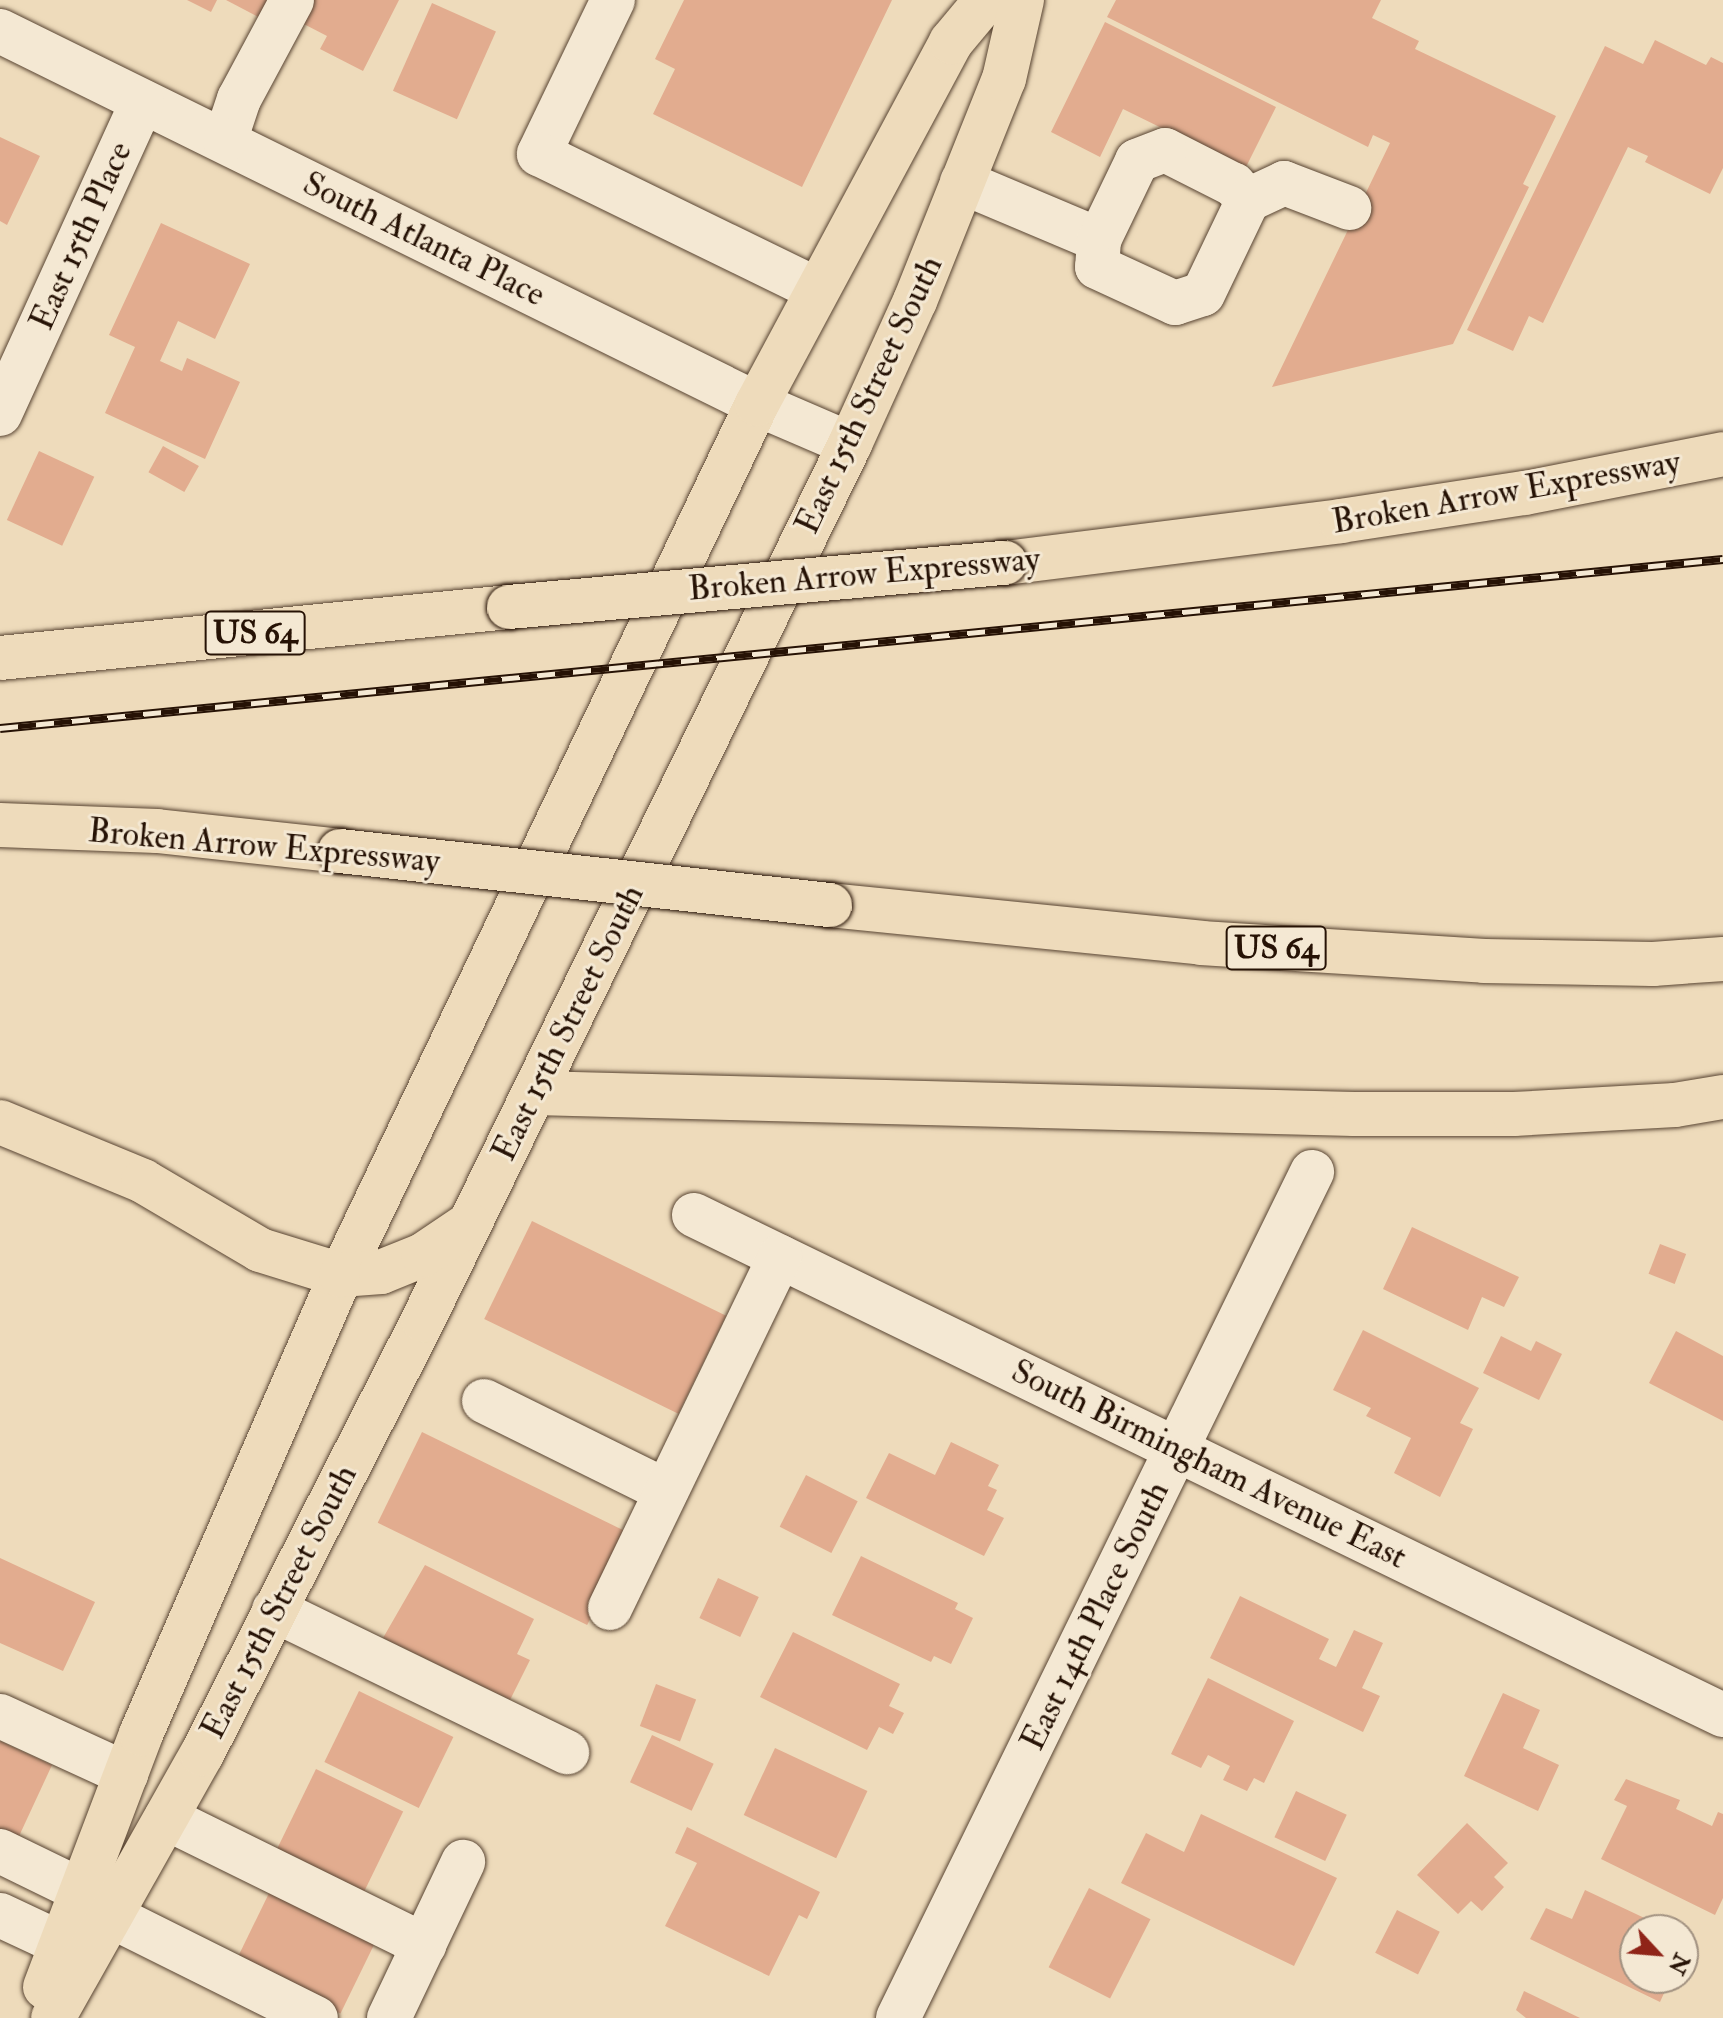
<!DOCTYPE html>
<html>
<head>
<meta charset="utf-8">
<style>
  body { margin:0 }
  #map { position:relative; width:1723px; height:2018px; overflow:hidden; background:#eedbbb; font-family:"IM FELL Double Pica",serif }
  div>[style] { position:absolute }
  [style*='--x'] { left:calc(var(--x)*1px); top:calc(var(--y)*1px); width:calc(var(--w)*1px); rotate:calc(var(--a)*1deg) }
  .building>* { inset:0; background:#e2ac8f; transform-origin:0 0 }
  .roads { filter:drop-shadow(0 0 2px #584432) drop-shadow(0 0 2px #584432) }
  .minor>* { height:44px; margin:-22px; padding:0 22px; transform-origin:22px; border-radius:22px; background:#f4e8d3 }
  .major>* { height:44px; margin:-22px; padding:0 22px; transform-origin:22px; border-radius:22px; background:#eedbbb }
  .highway>* { height:44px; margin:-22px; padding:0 22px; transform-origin:22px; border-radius:22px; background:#eedbbb }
  .rail>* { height:9px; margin-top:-4.5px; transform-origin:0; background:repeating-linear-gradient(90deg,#f4e8d3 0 18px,#261205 0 36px); box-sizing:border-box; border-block:2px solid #261205 }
  .bridges { filter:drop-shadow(0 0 2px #261205) drop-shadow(0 0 2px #261205) }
  .highway-bridge>* { height:44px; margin:-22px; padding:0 22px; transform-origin:22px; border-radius:22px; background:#eedbbb }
  span { translate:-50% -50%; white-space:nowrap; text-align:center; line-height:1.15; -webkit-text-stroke:6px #f4e8d3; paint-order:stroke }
  .shield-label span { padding:2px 6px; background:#f4e8d3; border:2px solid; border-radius:6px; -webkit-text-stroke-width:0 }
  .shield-label { font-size:32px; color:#261205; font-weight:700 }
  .street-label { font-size:34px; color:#261205 }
  .north { position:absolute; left:1619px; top:1914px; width:80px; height:80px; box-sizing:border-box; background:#f4e8d3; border:2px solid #a29281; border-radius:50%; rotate:116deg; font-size:22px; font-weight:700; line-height:32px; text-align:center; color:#261205 }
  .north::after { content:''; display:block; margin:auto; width:28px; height:36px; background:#8f2418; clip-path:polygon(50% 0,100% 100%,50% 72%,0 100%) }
</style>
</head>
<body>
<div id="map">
  <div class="building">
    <div style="clip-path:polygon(187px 0,217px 0,211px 12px)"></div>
    <div style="clip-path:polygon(226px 0,277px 0,266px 21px)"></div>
    <div style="clip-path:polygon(308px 0,399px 0,363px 71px,320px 49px,327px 36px,298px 21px)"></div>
    <div style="clip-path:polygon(684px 0,892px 0,802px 187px,653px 114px,675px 69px,655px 59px)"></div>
    <div style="clip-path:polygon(1116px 0,1381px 0,1372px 18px,1419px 41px,1415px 49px,1556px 116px,1523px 184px,1529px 187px,1453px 344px,1272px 387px,1390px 143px,1373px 135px,1368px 147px,1107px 17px)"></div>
    <div style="left:432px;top:3px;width:70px;height:96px;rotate:24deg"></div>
    <div style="clip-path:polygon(1105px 22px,1276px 107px,1245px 169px,1123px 109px,1100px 157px,1051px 132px)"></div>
    <div style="clip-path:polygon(1655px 40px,1706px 65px,1711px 57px,1723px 63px,1723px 168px,1710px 194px,1645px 162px,1648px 156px,1628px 147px,1543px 323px,1529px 316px,1513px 351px,1467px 330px,1605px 46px,1643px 64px)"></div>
    <div style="clip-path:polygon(0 137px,40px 156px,7px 225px,0 221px)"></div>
    <div style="clip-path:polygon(161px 223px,250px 264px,215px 339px,178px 321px,160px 361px,182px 371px,187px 358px,240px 382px,205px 459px,105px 413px,135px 347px,109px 335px)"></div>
    <div style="left:163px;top:446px;width:41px;height:30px;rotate:29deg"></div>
    <div style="left:39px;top:451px;width:61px;height:76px;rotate:25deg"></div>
    <div style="left:532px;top:1221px;width:216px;height:109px;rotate:26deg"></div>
    <div style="clip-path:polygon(1412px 1227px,1519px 1277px,1504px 1307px,1482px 1297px,1468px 1330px,1383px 1289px)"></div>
    <div style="left:1660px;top:1244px;width:28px;height:32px;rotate:21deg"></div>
    <div style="clip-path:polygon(1363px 1330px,1479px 1388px,1460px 1423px,1473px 1429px,1440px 1497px,1394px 1473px,1411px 1438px,1366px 1416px,1371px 1408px,1333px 1390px)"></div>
    <div style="clip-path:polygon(1676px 1331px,1723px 1356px,1723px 1421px,1649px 1383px)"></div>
    <div style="clip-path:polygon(1501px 1336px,1531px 1351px,1536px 1341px,1562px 1354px,1539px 1400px,1483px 1373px)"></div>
    <div style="left:422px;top:1432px;width:233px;height:101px;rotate:26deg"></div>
    <div style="clip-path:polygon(951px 1442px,999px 1465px,988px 1486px,997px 1490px,987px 1510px,1004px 1518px,984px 1556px,866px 1498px,889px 1453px,935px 1475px)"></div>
    <div style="left:806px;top:1475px;width:58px;height:58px;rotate:27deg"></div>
    <div style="clip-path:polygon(861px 1556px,958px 1603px,955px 1609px,973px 1618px,951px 1664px,934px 1656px,931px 1662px,832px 1615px)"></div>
    <div style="clip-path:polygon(0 1558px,95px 1602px,63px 1671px,0 1643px)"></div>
    <div style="clip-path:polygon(425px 1565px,534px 1619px,517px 1654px,530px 1660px,510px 1700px,383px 1638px)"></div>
    <div style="left:718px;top:1578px;width:45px;height:44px;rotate:25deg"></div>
    <div style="clip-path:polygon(1240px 1596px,1329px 1639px,1319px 1659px,1336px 1667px,1354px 1630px,1383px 1643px,1362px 1688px,1380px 1696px,1363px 1732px,1210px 1658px)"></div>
    <div style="clip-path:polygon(793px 1632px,900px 1684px,889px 1706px,904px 1713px,893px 1734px,879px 1727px,867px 1750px,760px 1697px)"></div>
    <div style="clip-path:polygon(1208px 1678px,1294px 1721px,1264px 1783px,1254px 1778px,1247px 1791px,1223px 1780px,1230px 1766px,1208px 1755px,1201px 1768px,1171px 1754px)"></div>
    <div style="left:656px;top:1684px;width:43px;height:45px;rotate:21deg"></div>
    <div style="left:359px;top:1691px;width:105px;height:79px;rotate:26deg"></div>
    <div style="clip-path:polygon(1503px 1693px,1540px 1710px,1523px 1748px,1559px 1765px,1538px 1811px,1464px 1776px)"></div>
    <div style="left:652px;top:1735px;width:68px;height:52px;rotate:25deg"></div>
    <div style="clip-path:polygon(0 1741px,52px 1765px,14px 1847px,0 1840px)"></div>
    <div style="left:775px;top:1748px;width:102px;height:74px;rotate:25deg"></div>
    <div style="left:316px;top:1769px;width:97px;height:97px;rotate:26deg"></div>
    <div style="clip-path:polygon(1626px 1779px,1680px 1800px,1676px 1809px,1712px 1826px,1718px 1812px,1723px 1814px,1723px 1898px,1715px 1915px,1601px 1859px,1627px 1806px,1614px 1800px)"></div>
    <div style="left:1296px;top:1791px;width:56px;height:51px;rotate:25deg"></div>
    <div style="clip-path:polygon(1201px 1814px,1337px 1878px,1294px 1966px,1121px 1883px,1146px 1833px,1184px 1852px)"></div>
    <div style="clip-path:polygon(1467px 1823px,1508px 1863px,1494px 1877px,1504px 1887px,1482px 1911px,1471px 1901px,1458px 1914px,1417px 1875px)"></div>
    <div style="clip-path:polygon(687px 1827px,820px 1892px,807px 1919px,799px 1915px,769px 1976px,665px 1926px,697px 1863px,675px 1853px)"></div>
    <div style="left:273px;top:1885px;width:117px;height:86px;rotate:26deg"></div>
    <div style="left:1089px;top:1888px;width:69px;height:89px;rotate:27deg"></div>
    <div style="clip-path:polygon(1585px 1890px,1670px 1930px,1635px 1930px,1635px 1978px,1671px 1978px,1660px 2002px,1530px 1939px,1546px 1908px,1572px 1919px)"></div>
    <div style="left:1397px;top:1910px;width:48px;height:48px;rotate:27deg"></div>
    <div style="clip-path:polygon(1524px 1991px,1580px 2018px,1526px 2018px,1516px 2010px)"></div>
  </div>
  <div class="roads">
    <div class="minor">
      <div style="--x:613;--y:0;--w:171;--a:115.7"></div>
      <div style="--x:539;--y:154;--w:308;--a:26"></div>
      <div style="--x:0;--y:31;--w:844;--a:26.23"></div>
      <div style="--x:757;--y:404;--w:101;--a:23.3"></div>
      <div style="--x:225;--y:141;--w:44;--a:-71.6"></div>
      <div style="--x:239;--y:99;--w:112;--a:-61.8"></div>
      <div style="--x:962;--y:182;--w:149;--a:22.9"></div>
      <div style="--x:1248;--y:200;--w:21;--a:-133"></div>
      <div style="--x:1234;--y:185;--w:77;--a:-153.1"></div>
      <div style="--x:1165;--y:150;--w:30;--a:159"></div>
      <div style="--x:1137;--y:161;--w:88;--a:115.7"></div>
      <div style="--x:1099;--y:240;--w:27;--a:94"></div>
      <div style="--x:1097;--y:267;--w:86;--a:24.8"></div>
      <div style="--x:1175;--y:303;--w:29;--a:-18"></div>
      <div style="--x:1203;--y:294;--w:104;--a:-64.4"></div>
      <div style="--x:1248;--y:200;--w:40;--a:-25"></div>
      <div style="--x:1284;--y:183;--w:70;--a:21"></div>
      <div style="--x:0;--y:414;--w:343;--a:-65.5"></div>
      <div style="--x:694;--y:1215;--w:1144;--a:25.92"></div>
      <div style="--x:484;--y:1401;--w:203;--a:26.3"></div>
      <div style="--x:610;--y:1608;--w:390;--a:-64.2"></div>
      <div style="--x:274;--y:1610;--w:326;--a:25.9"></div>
      <div style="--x:0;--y:1716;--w:139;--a:24.7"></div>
      <div style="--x:166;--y:1818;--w:288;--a:26.2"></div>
      <div style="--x:0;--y:1851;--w:91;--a:26"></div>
      <div style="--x:0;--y:1915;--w:68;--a:25.1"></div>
      <div style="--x:111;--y:1916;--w:229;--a:26.5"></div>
      <div style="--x:389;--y:2018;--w:173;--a:-64.6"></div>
      <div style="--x:898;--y:2018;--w:942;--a:-63.92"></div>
    </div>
    <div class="major">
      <div style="--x:45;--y:1987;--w:271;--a:-69.2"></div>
      <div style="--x:141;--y:1734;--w:501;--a:-66.46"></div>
      <div style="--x:341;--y:1275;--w:965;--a:-64.47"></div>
      <div style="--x:757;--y:404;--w:411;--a:-61.8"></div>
      <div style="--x:951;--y:42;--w:55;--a:-50.2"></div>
      <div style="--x:53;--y:2018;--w:303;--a:-60.6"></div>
      <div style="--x:202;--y:1754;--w:487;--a:-63"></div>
      <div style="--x:423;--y:1320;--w:975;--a:-64.01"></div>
      <div style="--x:850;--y:444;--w:157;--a:-65.6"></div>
      <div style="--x:915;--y:301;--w:239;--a:-68.2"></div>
      <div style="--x:1004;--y:79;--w:81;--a:-77.2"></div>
    </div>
    <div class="highway">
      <div style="--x:1005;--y:563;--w:339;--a:-7.1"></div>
      <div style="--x:1341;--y:521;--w:186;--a:-8.7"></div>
      <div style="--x:1525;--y:493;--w:202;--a:-11.1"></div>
      <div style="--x:0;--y:658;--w:512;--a:-5.72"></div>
      <div style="--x:0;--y:825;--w:157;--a:2.2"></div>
      <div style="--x:157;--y:831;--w:184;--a:6.2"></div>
      <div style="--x:830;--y:905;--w:373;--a:5.8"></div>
      <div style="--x:1201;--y:943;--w:284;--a:3.6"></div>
      <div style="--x:1484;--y:961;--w:169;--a:1"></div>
      <div style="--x:1653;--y:964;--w:70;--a:-4.1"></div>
      <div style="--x:534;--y:1093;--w:820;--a:1.47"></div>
      <div style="--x:1354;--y:1114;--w:160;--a:0"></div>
      <div style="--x:1514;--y:1114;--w:161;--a:-3.2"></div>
      <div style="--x:1675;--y:1105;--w:49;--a:-9.5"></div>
      <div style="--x:0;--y:1122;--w:155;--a:22.4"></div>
      <div style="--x:143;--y:1181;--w:136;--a:30.5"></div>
      <div style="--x:260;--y:1250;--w:85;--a:17.2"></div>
      <div style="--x:341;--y:1275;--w:40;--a:-4.3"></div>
      <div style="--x:381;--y:1272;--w:45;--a:-22"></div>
      <div style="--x:423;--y:1255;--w:55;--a:-34"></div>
    </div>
  </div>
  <div class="rail">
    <div style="--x:0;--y:728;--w:1731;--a:-5.6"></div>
  </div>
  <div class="bridges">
    <div class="highway-bridge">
      <div style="--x:509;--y:607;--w:498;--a:-5.1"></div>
      <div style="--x:340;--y:851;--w:493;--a:6.3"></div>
    </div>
  </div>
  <div class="shield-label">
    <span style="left:255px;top:633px">US 64</span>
    <span style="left:1276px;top:948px">US 64</span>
  </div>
  <div class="street-label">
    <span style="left:81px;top:236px;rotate:-66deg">East 15th Place</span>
    <span style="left:424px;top:239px;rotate:26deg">South Atlanta Place</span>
    <span style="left:869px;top:395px;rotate:-65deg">East 15th Street South</span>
    <span style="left:1506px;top:492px;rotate:-10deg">Broken Arrow Expressway</span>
    <span style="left:864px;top:574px;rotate:-5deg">Broken Arrow Expressway</span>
    <span style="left:264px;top:846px;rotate:5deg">Broken Arrow Expressway</span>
    <span style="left:568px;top:1023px;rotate:-64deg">East 15th Street South</span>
    <span style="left:1209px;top:1464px;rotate:26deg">South Birmingham Avenue East</span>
    <span style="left:279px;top:1602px;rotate:-63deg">East 15th Street South</span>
    <span style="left:1095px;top:1616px;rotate:-64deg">East 14th Place South</span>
  </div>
  <div class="north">N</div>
</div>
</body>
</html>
